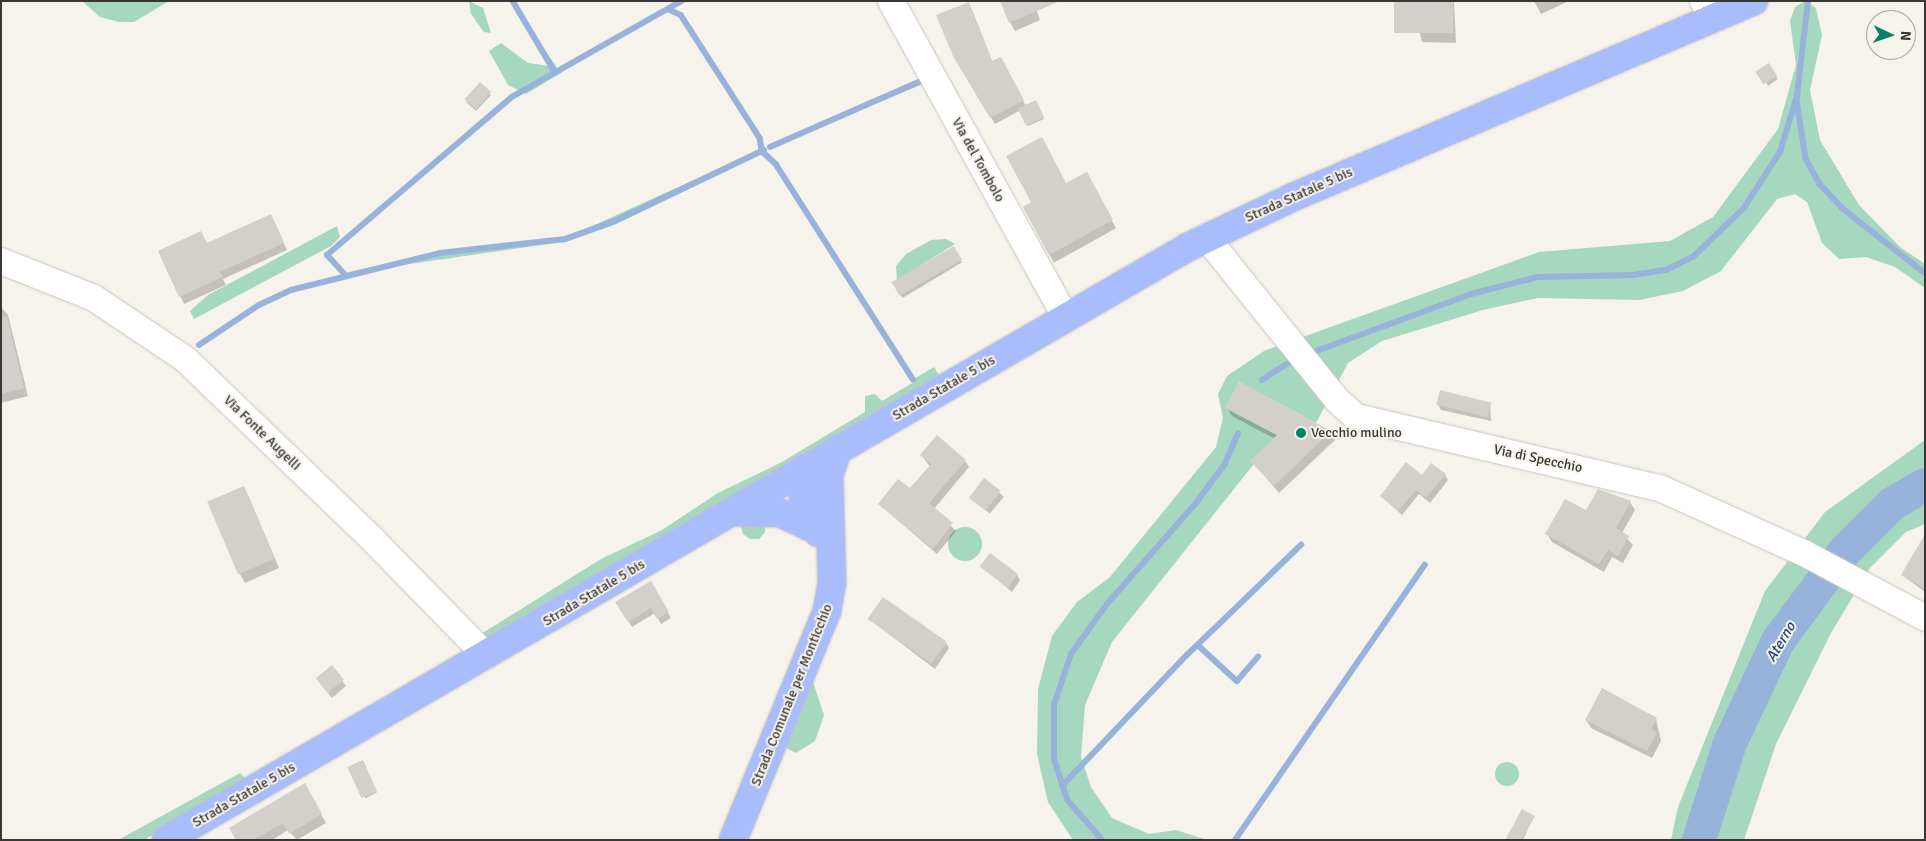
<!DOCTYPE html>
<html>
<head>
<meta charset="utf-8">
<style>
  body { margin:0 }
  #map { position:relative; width:1926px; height:841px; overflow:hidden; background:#f6f2ec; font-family:Signika,sans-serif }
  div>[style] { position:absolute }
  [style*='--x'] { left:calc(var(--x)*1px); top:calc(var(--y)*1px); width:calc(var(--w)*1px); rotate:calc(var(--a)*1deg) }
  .green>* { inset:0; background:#a6d8bf }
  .round { border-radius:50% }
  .shadow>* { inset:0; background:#0003; transform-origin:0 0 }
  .stream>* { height:5.5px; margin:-2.75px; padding:0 2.75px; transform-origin:2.75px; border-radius:2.75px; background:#97b3db }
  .river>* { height:34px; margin:-17px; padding:0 17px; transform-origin:17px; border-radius:17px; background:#97b3db }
  .building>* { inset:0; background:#d3cfca; transform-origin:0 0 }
  .roads { filter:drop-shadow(0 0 1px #c7c3be) drop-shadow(0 0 1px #c7c3be) }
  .minor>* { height:26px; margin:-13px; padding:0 13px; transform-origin:13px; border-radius:13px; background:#fff }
  .major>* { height:28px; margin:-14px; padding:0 14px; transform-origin:14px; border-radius:14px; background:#a9bdfd }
  .dots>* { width:14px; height:14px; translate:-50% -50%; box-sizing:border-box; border:2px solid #f6f2ec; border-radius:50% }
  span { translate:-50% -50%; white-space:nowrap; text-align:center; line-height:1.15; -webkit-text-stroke:4px #f6f2ec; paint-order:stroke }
  .street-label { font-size:14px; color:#393735 }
  .poi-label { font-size:14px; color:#393735 }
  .left { translate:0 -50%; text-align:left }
  .water-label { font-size:15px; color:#214679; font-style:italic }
  .frame { position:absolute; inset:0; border:2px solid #393735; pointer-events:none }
  .north { position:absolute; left:1866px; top:10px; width:50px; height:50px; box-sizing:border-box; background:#f6f2ec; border:1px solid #aaa7a3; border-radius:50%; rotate:93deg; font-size:14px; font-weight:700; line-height:20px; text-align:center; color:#393735 }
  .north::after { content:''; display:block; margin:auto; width:18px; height:22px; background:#028365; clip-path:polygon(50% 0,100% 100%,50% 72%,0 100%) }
</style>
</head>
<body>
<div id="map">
  <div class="green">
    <div style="clip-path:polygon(82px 1px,169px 1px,134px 22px,119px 22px,100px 17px)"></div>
    <div style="clip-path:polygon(469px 1px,483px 8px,491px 33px,484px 32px,471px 14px)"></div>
    <div style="clip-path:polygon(510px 1px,561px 73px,526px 94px,508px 85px,489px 51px,501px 43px,528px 63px,549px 66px)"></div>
    <div style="clip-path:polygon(1805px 1px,1816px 8px,1822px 35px,1810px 90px,1820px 140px,1859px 205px,1900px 247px,1925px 264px,1925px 288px,1895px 267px,1866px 257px,1839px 259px,1822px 243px,1807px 202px,1795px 194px,1777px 199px,1721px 271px,1683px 291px,1639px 300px,1538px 298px,1483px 310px,1382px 341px,1348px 363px,1316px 423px,1239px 382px,1226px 408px,1277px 435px,1112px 642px,1085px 705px,1081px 757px,1091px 787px,1112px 818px,1149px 834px,1176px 830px,1207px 840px,1073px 840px,1048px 802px,1037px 754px,1038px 689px,1052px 636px,1077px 602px,1110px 577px,1216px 447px,1223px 418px,1218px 394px,1227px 376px,1264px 351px,1539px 252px,1670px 241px,1713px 217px,1778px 129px,1796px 65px,1790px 21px,1795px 7px)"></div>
    <div style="clip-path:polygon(680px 12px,762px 138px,766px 156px,777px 163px,914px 379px,934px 367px,941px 378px,489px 641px,481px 634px,601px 559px,662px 530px,718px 493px,782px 462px,865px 412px,865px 396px,875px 394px,882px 401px,914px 382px,776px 165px,762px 154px,614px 225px,569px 241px,340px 274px,431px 253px,568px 237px,760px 150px,760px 139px,681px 16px,675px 14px)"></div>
    <div style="clip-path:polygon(926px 77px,928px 82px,770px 147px,880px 96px)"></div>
    <div style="clip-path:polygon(337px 226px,340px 237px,331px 246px,194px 319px,190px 311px,208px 295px)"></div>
    <div style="clip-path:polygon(946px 239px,955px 244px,897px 280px,896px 266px,906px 254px,931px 240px)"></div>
    <div style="clip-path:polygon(1925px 440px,1925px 524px,1906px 532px,1870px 568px,1831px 633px,1776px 744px,1744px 840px,1671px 840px,1678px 807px,1765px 591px,1825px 512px)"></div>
    <div style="clip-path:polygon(740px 523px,765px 525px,765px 532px,759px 539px,750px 539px,743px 534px)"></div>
    <div class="round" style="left:948px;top:527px;width:34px;height:34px"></div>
    <div style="clip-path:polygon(813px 682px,824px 715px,815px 741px,796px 753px,786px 748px)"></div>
    <div class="round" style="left:1495px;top:762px;width:24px;height:24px"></div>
    <div style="clip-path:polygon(240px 773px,247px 780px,144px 840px,118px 840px)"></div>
  </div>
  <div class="shadow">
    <div style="clip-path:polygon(1033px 1px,1040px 20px,1015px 31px,1010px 22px)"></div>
    <div style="clip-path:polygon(1412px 1px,1454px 1px,1456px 43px,1422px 42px)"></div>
    <div style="clip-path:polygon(1534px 1px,1569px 1px,1541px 14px)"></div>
    <div style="clip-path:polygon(972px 10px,993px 63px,1000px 58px,1026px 106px,1036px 102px,1044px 119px,1028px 126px,1021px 110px,995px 124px,954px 55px)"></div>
    <div style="left:1768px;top:65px;width:17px;height:12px;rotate:54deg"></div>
    <div style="clip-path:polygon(480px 84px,491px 95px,476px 111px,466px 102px)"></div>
    <div style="left:1086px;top:174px;width:62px;height:71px;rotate:61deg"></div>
    <div style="clip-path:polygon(275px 223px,287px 250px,223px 279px,226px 285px,184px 304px,159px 251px,207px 245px)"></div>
    <div style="left:953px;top:248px;width:17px;height:69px;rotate:59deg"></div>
    <div style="clip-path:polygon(1px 307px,8px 315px,28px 396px,1px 403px)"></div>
    <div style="clip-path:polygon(1239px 384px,1330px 432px,1335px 440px,1279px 493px,1252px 461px,1275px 439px,1232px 416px,1227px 408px)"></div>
    <div style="clip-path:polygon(1490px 404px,1491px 421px,1441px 410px,1438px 405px)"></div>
    <div style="clip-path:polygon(922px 456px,965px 461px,969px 467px,934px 509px,956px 531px,937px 554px,879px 504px,911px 490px,930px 467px)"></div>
    <div style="clip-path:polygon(1445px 475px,1448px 480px,1430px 503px,1419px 494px,1402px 515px,1381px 496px,1422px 476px)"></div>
    <div style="left:984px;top:480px;width:26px;height:22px;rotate:40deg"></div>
    <div style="clip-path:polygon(248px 495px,279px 568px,245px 583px,240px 574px)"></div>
    <div style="clip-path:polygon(1630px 502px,1635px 510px,1622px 533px,1633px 545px,1623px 563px,1612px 557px,1604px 572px,1552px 542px,1547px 534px,1586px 512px)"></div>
    <div style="clip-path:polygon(1925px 536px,1925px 592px,1902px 575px)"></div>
    <div style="clip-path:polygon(981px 566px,1017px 575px,1020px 580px,1012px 592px)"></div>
    <div style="clip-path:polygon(651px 583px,671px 618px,661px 624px,655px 613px,632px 627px,617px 603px)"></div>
    <div style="clip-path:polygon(869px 619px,946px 643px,949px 648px,935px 669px)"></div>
    <div style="clip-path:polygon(332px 667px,346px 686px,332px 698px,320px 683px)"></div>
    <div style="clip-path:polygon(1656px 719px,1661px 741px,1652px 758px,1591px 728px,1586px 720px)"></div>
    <div style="left:362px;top:762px;width:34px;height:13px;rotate:64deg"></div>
    <div style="clip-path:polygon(304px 785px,326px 823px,297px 840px,288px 830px,272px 840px,238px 840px)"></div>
    <div style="clip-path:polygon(1534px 816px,1523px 840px,1506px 840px)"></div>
  </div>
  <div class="stream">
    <div style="--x:513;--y:1;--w:82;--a:59.4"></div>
    <div style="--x:668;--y:9;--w:14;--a:25"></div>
    <div style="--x:681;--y:15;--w:146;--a:57.3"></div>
    <div style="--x:760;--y:138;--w:13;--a:81"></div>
    <div style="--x:762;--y:151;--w:19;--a:43"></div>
    <div style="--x:776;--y:164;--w:255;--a:57.5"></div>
    <div style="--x:1797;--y:100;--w:60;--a:81.3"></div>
    <div style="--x:1806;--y:159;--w:29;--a:61"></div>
    <div style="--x:1820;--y:184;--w:33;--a:47"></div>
    <div style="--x:1842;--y:208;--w:105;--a:38.1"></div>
    <div style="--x:770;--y:147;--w:163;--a:-23.6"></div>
    <div style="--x:344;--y:274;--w:25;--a:-132"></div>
    <div style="--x:327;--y:255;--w:243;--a:-40.5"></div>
    <div style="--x:512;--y:97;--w:195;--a:-29.5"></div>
    <div style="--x:199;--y:345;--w:72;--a:-33.7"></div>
    <div style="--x:259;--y:305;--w:35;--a:-25"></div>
    <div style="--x:291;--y:290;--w:154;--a:-13.9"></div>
    <div style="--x:440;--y:253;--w:126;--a:-6.4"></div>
    <div style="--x:565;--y:239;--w:53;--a:-19.8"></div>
    <div style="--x:615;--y:221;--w:165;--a:-25.5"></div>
    <div style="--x:1311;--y:353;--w:171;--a:-20.2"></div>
    <div style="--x:1471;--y:294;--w:69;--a:-14.2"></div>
    <div style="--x:1538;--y:277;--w:95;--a:-1.2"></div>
    <div style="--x:1633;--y:275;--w:33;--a:-9"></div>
    <div style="--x:1666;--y:270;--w:30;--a:-26"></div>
    <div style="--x:1693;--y:257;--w:71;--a:-43.9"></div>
    <div style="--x:1744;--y:208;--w:67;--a:-57.3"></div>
    <div style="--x:1780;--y:152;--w:59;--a:-73.1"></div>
    <div style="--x:1797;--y:96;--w:96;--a:-83.4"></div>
    <div style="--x:1262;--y:380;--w:37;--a:-33"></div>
    <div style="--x:1198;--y:645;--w:53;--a:42.7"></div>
    <div style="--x:1237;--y:681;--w:32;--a:-49"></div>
    <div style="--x:1062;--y:786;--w:180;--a:-46.4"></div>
    <div style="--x:1186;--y:656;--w:160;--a:-44"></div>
    <div style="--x:1102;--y:840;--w:53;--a:-131.2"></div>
    <div style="--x:1067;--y:800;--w:43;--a:-107.6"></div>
    <div style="--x:1054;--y:759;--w:54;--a:-90"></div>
    <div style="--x:1054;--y:705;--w:54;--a:-71.6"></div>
    <div style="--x:1071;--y:654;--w:62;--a:-54.2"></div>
    <div style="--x:1107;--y:604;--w:135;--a:-48.6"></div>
    <div style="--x:1196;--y:503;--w:49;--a:-53.4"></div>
    <div style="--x:1225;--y:464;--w:33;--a:-67"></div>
    <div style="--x:1235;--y:840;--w:334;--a:-55.4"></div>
  </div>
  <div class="river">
    <div style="--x:1699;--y:840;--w:102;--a:-72.3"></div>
    <div style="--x:1730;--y:743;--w:113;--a:-64.8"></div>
    <div style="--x:1778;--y:641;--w:111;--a:-53.4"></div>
    <div style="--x:1844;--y:552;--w:68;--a:-45"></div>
    <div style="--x:1892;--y:504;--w:38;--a:-30"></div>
  </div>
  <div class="building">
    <div style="clip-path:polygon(1000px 1px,1060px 1px,1009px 23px)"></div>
    <div style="left:1394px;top:1px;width:59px;height:32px"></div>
    <div style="clip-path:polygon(969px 2px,992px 61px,1001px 57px,1024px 100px,990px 118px,953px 56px,936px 15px)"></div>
    <div style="left:1769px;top:63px;width:15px;height:16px;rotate:58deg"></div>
    <div style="left:480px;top:82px;width:15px;height:23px;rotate:42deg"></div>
    <div style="left:1036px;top:100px;width:19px;height:20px;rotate:65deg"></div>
    <div style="clip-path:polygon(1042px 137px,1066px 183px,1087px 172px,1113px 220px,1049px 255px,1023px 207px,1031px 202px,1006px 156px)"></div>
    <div style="clip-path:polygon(271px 214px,284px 243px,220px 272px,223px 277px,179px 297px,158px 251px,201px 231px,207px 243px)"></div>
    <div style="left:954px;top:246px;width:16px;height:72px;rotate:60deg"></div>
    <div style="clip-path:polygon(7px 317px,24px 388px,1px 394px,1px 318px)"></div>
    <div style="clip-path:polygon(1239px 382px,1331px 431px,1274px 486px,1250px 461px,1277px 435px,1225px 408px)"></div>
    <div style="left:1440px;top:390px;width:53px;height:15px;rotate:14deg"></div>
    <div style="clip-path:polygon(937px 435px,966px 460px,929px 503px,953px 523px,933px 549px,878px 504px,898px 479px,910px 488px,931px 464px,920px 455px)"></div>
    <div style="clip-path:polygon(1406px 462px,1422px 475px,1431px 463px,1446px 474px,1426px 498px,1416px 490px,1398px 511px,1380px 496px)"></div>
    <div style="left:984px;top:478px;width:21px;height:25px;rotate:37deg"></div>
    <div style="left:244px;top:486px;width:79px;height:40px;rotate:67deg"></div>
    <div style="clip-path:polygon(1598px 489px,1631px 501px,1616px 528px,1629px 536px,1618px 556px,1608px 550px,1599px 564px,1545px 534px,1565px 499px,1586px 510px)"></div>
    <div style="clip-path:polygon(1925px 534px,1925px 589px,1901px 575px)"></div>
    <div style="left:990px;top:553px;width:35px;height:17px;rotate:37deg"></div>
    <div style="clip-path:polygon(651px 581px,669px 612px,657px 619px,651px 608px,628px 622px,615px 602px)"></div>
    <div style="left:883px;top:597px;width:78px;height:27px;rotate:35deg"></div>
    <div style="left:332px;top:665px;width:19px;height:21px;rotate:51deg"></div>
    <div style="clip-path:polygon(1602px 688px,1657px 718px,1651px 729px,1657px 732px,1647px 751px,1585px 720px)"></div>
    <div style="left:363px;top:760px;width:34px;height:17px;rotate:66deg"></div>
    <div style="clip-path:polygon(305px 783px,322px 814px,289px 834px,283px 823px,254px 840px,236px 840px,229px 828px)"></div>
    <div style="clip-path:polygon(1522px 809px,1535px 816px,1521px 840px,1505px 840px)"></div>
  </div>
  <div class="roads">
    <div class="minor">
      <div style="--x:891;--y:1;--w:362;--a:61.1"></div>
      <div style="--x:1703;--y:1;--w:21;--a:62"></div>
      <div style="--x:1206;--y:237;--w:209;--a:51.2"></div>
      <div style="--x:1337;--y:400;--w:25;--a:42"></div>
      <div style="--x:1356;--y:417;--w:314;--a:13.2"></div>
      <div style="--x:1662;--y:489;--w:156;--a:24.3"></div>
      <div style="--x:1804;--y:553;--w:137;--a:28.2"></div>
      <div style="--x:1;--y:261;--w:100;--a:21.7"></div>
      <div style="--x:94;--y:298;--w:110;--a:33.8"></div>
      <div style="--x:185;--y:359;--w:261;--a:43.9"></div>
      <div style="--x:373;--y:540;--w:146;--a:45.6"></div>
      <div style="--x:475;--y:644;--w:16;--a:60"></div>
    </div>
    <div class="major">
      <div style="--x:802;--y:469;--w:43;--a:87.3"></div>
      <div style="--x:804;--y:512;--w:25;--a:56"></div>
      <div style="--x:732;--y:512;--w:48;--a:1.2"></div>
      <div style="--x:780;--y:513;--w:38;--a:25"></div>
      <div style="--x:166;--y:840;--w:1182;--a:-30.12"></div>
      <div style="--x:1188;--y:247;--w:114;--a:-25.4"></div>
      <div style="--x:1291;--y:198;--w:503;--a:-23.05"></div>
      <div style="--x:733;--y:840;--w:248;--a:-67.7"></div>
      <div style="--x:827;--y:611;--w:28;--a:-80"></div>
      <div style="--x:832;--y:583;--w:107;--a:-91.6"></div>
      <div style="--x:829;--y:476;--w:29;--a:-72"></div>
    </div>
  </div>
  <div class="dots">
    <div style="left:1301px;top:433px;background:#028365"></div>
  </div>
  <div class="street-label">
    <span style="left:978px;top:160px;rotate:61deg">Via del Tombolo</span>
    <span style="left:1299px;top:195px;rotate:-24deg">Strada Statale 5 bis</span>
    <span style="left:944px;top:388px;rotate:-30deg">Strada Statale 5 bis</span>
    <span style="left:262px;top:433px;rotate:44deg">Via Fonte Augelli</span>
    <span style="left:1538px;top:459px;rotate:12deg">Via di Specchio</span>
    <span style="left:594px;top:593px;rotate:-31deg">Strada Statale 5 bis</span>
    <span style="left:792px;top:695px;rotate:-68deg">Strada Comunale per Monticchio</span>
    <span style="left:244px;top:795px;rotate:-30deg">Strada Statale 5 bis</span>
  </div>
  <div class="poi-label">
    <span class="left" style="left:1311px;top:433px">Vecchio mulino</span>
  </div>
  <div class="water-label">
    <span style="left:1781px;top:642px;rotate:-59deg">Aterno</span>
  </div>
  <div class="frame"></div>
  <div class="north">N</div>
</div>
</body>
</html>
